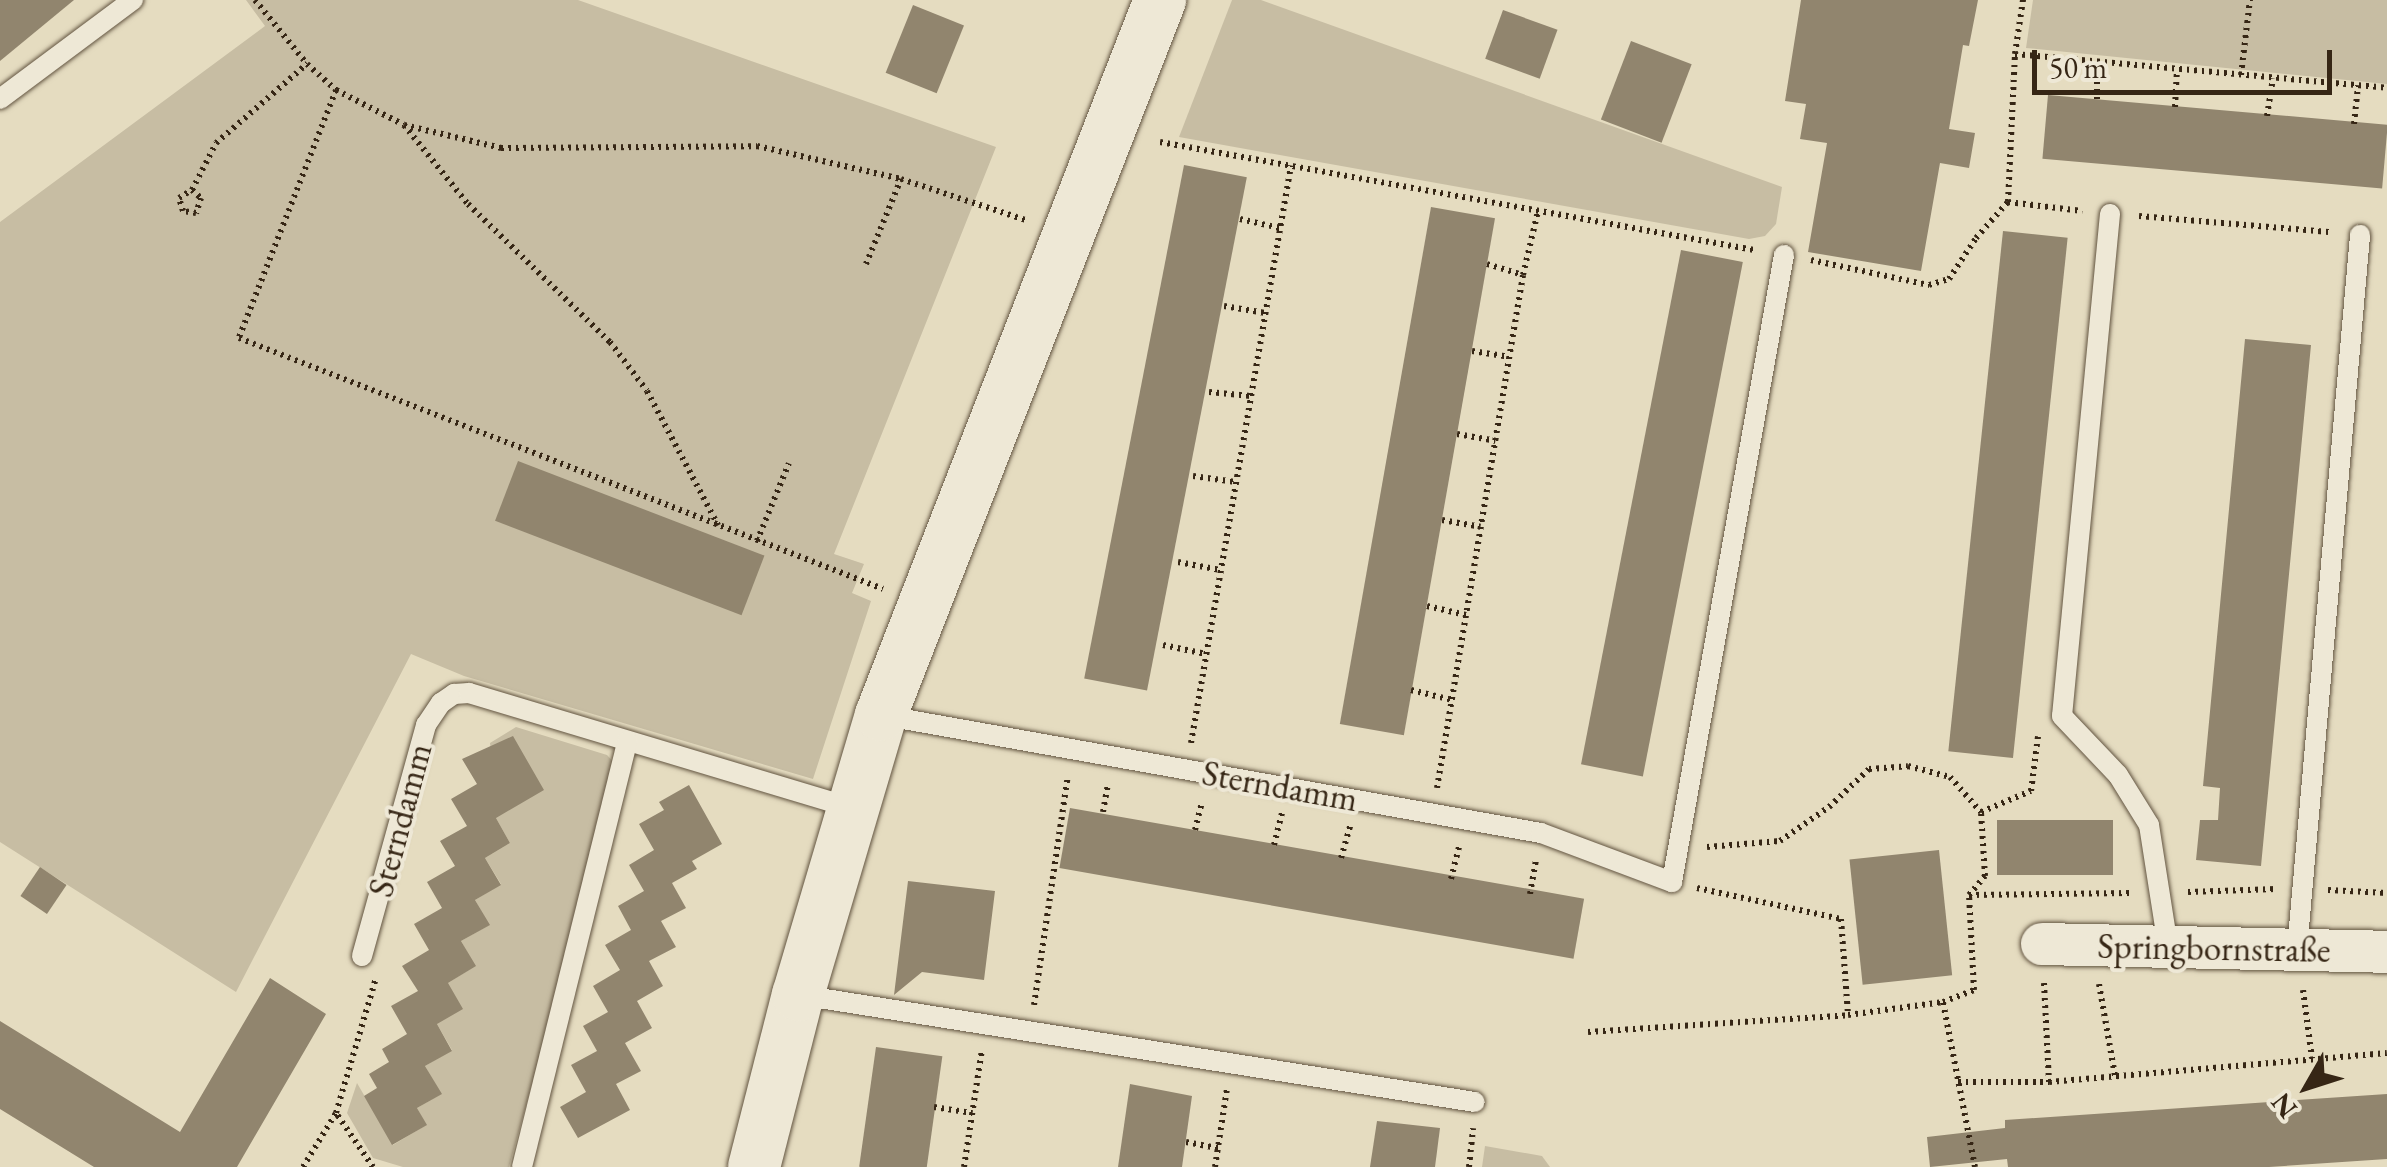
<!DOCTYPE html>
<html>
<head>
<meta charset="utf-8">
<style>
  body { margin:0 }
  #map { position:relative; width:2387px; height:1167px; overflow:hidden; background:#e5dcc0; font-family:"EB Garamond",serif }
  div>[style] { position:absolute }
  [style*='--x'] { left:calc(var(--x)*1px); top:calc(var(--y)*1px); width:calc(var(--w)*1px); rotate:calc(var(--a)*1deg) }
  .green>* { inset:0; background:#c7bda3 }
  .building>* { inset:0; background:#91856e; transform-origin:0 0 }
  .path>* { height:6px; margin-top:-3px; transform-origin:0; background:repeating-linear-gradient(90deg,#362615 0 2.5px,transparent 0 7.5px) }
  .roads { filter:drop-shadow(0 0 2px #625440) drop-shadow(0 0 2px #625440) }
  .service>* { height:20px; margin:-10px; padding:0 10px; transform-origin:10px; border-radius:10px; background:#eee8d6 }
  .minor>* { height:42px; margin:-21px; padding:0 21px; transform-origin:21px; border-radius:21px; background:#eee8d6 }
  .tertiary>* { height:52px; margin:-26px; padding:0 26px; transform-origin:26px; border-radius:26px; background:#eee8d6 }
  span { translate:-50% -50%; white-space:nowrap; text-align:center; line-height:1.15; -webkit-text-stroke:8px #eee8d6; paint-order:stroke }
  .street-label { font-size:35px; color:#362615 }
  .north { position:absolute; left:2257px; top:1037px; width:100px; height:100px; -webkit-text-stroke:8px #eee8d6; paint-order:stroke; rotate:231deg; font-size:28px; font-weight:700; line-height:40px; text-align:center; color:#362615 }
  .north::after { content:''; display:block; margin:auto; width:35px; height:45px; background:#362615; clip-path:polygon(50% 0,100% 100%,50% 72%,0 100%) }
  .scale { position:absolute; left:2032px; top:50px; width:300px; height:45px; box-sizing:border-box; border:5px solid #362615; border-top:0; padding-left:12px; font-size:30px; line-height:35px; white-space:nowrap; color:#362615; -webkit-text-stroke:8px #eee8d6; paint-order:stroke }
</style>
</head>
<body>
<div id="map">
  <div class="green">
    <div style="clip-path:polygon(246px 0,578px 0,996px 147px,834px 554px,864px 564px,852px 593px,871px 601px,813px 779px,464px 676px,411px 654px,236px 992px,0 842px,0 222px,265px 26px)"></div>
    <div style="clip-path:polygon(1232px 0,1261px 0,1782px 187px,1776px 224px,1765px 236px,1749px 239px,1179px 137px)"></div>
    <div style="clip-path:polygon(2033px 0,2387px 0,2387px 84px,2026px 48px)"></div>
    <div style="clip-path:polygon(516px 727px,607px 755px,619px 768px,509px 1167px,403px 1167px,373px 1158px,347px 1113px,357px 1083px,393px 1145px,426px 1125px,417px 1108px,441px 1094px,425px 1066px,452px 1050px,437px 1024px,448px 983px,475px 966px,461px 941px,489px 925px,475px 900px,501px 884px,485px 858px,510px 843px,496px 818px,490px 743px)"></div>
    <div style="clip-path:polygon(1485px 1146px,1542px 1156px,1550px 1167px,1482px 1167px)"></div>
  </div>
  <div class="building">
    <div style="clip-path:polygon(0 0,74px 0,0 61px)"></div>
    <div style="clip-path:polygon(1801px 0,1978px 0,1969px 46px,1963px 45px,1949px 129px,1975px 133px,1969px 168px,1940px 163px,1921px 271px,1808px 252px,1827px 143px,1800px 139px,1806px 104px,1785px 101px)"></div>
    <div style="left:913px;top:5px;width:55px;height:73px;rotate:22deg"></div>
    <div style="left:1503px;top:10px;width:58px;height:52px;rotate:20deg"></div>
    <div style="left:1631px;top:41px;width:65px;height:84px;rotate:21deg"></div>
    <div style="left:2048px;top:95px;width:341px;height:64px;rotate:5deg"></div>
    <div style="left:1184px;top:165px;width:64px;height:523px;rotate:11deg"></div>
    <div style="left:1431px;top:207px;width:65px;height:525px;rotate:10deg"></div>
    <div style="left:2003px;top:231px;width:65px;height:523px;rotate:6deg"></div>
    <div style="left:1681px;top:250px;width:63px;height:524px;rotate:11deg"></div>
    <div style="clip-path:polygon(2245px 339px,2311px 345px,2261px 866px,2196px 860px,2200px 820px,2218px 820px,2220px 788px,2203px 786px)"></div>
    <div style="left:518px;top:461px;width:264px;height:64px;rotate:21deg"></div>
    <div style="clip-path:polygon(513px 736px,544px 790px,496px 818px,510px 843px,485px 858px,501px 885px,475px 900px,490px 925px,461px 941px,476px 966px,448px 983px,463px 1009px,437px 1024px,452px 1051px,425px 1066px,442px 1094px,417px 1108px,427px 1125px,392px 1145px,364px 1096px,377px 1088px,369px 1074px,389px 1062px,382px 1049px,407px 1034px,391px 1006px,418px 991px,402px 966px,429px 950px,414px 924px,442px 908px,427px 882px,455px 866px,440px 841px,467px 826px,451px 799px,477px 784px,462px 759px)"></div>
    <div style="clip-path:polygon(689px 785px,722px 844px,692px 861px,697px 869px,672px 883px,686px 908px,661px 921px,676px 947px,649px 961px,663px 986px,637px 1001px,652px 1028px,625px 1043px,641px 1071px,616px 1084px,630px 1110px,578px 1138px,560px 1107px,586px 1092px,571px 1065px,597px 1051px,583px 1026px,608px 1012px,593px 986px,620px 970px,605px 945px,631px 930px,618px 906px,644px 891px,629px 865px,654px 850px,639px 824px,664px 810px,659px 802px)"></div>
    <div style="left:1070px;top:808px;width:522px;height:61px;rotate:10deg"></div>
    <div style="left:1997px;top:820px;width:116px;height:55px"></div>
    <div style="left:1939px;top:850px;width:126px;height:90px;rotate:84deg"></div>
    <div style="left:40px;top:867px;width:32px;height:35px;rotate:34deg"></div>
    <div style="clip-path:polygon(908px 881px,995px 891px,984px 980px,922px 972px,894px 995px)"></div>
    <div style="clip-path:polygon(270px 978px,326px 1014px,237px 1167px,94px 1167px,0 1109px,0 1021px,180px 1132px)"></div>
    <div style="left:876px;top:1047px;width:67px;height:121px;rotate:8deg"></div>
    <div style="clip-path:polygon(1130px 1084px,1192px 1096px,1182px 1167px,1118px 1167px)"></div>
    <div style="clip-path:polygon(2387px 1094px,2387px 1159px,2269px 1167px,2008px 1167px,2007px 1159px,1930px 1167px,1927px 1137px,2005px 1128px,2005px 1120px)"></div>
    <div style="clip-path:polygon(1377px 1121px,1440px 1128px,1435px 1167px,1370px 1167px)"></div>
  </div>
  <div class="path">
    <div style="--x:255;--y:0;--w:82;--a:50.9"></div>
    <div style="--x:307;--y:64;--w:39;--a:42"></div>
    <div style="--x:336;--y:90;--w:76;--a:27.2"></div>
    <div style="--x:404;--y:125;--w:100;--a:13.3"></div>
    <div style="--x:501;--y:148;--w:256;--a:-0.4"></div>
    <div style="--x:757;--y:146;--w:148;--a:12.9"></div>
    <div style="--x:901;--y:179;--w:132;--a:18.2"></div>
    <div style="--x:2015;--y:54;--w:374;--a:5.2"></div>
    <div style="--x:2241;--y:75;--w:76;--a:-83.2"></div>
    <div style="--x:336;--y:90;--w:266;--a:111.4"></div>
    <div style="--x:239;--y:338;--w:691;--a:21.29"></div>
    <div style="--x:2097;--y:99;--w:36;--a:-90"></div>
    <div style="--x:2175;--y:107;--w:37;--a:-87"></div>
    <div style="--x:2267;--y:116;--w:38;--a:-81"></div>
    <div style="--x:2354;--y:124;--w:39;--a:-84"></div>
    <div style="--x:404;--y:125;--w:102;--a:51"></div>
    <div style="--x:468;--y:204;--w:198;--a:44.2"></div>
    <div style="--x:610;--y:342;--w:61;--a:52.9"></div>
    <div style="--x:647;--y:391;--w:152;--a:62.1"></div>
    <div style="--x:1160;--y:142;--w:604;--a:10.3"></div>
    <div style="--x:192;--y:190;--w:12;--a:42"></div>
    <div style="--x:201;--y:198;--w:16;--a:108"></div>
    <div style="--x:196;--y:213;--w:13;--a:-171"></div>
    <div style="--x:183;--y:211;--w:14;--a:-107"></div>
    <div style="--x:179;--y:198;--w:15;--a:-32"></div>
    <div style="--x:192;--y:190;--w:53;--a:-62.9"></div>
    <div style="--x:216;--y:143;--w:121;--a:-41"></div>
    <div style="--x:2008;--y:202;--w:75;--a:6.9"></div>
    <div style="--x:2139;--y:216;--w:193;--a:4.8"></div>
    <div style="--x:1240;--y:219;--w:41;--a:12.7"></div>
    <div style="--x:1811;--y:260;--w:121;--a:12"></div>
    <div style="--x:1929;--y:285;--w:21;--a:-17"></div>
    <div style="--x:1949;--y:279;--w:49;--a:-56.6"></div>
    <div style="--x:1976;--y:238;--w:48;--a:-48.4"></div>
    <div style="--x:2008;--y:202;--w:148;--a:-87.3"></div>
    <div style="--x:2015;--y:54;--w:55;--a:-81.6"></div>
    <div style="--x:866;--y:264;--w:92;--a:-67.6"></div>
    <div style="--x:1487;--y:264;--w:38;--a:17"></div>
    <div style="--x:1224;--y:306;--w:42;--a:9.7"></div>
    <div style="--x:1472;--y:351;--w:37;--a:9"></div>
    <div style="--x:1209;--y:392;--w:42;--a:5.4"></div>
    <div style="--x:1457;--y:434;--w:39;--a:10"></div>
    <div style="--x:1193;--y:476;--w:43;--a:7.9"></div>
    <div style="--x:1442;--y:520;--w:39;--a:10"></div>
    <div style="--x:757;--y:541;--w:84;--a:-67.7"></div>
    <div style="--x:1178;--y:562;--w:43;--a:10.8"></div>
    <div style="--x:1427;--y:606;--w:40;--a:13"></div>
    <div style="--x:1163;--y:645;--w:44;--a:11.8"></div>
    <div style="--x:1411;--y:690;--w:42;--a:13.7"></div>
    <div style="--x:1191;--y:743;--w:586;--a:-80.17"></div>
    <div style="--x:1437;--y:788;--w:520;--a:-80.48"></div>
    <div style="--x:1523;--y:275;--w:66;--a:-76.8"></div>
    <div style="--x:1103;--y:812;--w:28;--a:-80"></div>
    <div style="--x:1195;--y:830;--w:29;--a:-76"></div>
    <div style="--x:1274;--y:845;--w:34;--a:-76"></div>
    <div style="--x:1707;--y:847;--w:73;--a:-4.7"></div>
    <div style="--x:1780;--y:841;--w:60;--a:-34.8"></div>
    <div style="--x:1829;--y:807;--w:55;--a:-43.5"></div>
    <div style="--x:1869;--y:769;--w:39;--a:-4"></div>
    <div style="--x:1908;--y:766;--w:43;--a:14.7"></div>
    <div style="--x:1950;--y:777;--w:47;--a:48.5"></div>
    <div style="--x:1341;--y:858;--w:33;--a:-74"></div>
    <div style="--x:1451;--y:879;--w:34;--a:-76"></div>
    <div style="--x:1697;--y:888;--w:147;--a:12.1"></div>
    <div style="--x:1841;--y:919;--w:96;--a:85.8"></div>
    <div style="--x:2328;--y:890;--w:59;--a:2.9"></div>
    <div style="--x:2188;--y:892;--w:88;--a:-2"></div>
    <div style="--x:1530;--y:894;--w:34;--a:-80"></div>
    <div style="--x:1969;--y:895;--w:162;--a:-0.7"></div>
    <div style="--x:2044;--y:983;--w:99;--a:87.1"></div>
    <div style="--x:2099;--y:984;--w:93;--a:80.1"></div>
    <div style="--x:2303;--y:990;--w:69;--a:82.5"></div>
    <div style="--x:1034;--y:1005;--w:232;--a:-81.6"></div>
    <div style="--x:1588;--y:1032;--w:261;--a:-3.7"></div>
    <div style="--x:1848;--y:1015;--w:96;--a:-7.8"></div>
    <div style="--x:1958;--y:1082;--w:91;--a:0"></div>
    <div style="--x:2049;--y:1082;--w:339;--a:-4.9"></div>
    <div style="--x:934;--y:1107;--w:39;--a:9"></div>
    <div style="--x:1186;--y:1142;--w:33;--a:11"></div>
    <div style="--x:303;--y:1167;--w:63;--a:-58.6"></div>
    <div style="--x:373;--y:1167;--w:65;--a:-124.4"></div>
    <div style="--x:336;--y:1113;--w:138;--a:-73.5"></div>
    <div style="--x:964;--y:1167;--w:118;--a:-81.3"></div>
    <div style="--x:1215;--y:1167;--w:79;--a:-81.3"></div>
    <div style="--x:1469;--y:1167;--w:39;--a:-84"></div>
    <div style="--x:1975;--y:1167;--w:168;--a:-101"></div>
    <div style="--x:1943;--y:1002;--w:33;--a:-21"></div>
    <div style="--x:1974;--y:990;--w:95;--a:-93"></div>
    <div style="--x:1969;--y:895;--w:25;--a:-50"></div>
    <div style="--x:1985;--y:876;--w:64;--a:-93.6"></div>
    <div style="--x:1981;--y:812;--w:54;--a:-22.8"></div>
    <div style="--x:2031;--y:791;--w:55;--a:-82.7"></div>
  </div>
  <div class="roads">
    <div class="service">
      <div style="--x:0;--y:99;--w:166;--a:-36.7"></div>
      <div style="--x:2110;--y:214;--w:504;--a:95.46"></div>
      <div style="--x:2062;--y:716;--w:81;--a:46.5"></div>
      <div style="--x:2118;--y:775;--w:59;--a:58.2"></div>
      <div style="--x:2149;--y:825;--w:123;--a:81.1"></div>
      <div style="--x:881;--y:715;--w:670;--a:10.14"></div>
      <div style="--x:1541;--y:833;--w:140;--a:20.5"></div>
      <div style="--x:1672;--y:882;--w:637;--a:-79.87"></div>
      <div style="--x:2297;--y:950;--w:718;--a:-84.96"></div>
      <div style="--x:362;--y:956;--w:240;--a:-74.5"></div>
      <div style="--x:426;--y:725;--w:27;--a:-56"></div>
      <div style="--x:441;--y:703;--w:16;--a:-35"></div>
      <div style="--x:454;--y:694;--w:15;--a:-4"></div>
      <div style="--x:469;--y:693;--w:400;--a:16.7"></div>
      <div style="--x:800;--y:995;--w:683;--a:9.01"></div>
      <div style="--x:522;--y:1167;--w:438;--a:-76.1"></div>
    </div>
    <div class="minor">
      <div style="--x:2042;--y:944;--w:345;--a:1.3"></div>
    </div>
    <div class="tertiary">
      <div style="--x:754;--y:1167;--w:178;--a:-75.7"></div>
      <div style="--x:798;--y:995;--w:292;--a:-73.5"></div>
      <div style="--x:881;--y:715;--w:768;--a:-68.68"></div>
    </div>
  </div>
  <div class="street-label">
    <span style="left:1280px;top:786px;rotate:10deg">Sterndamm</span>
    <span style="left:400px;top:820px;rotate:-75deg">Sterndamm</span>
    <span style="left:2214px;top:948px;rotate:1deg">Springbornstraße</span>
  </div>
  <div class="north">N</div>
  <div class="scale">50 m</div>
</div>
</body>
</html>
